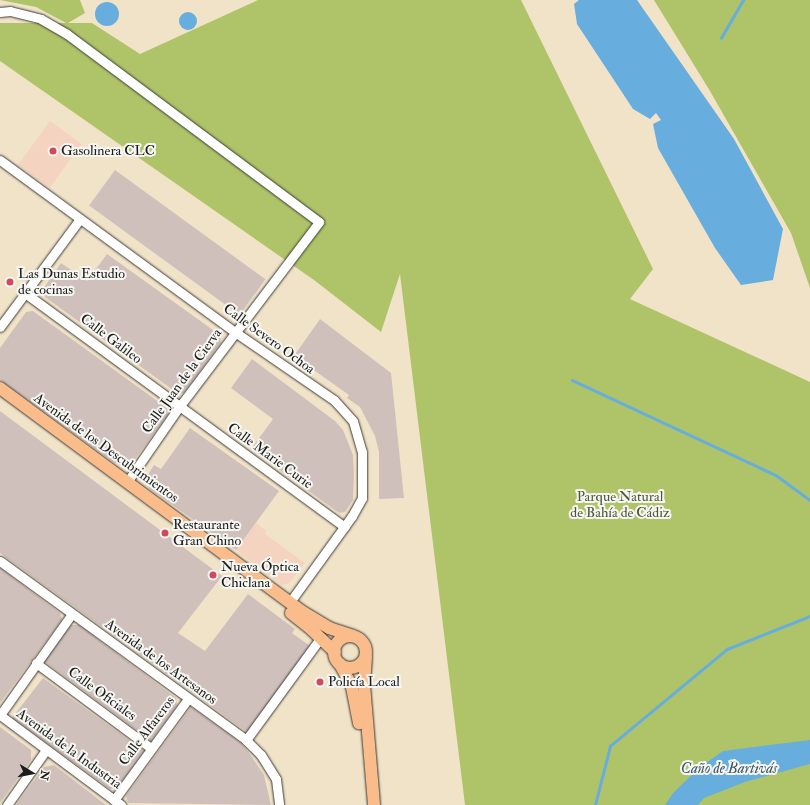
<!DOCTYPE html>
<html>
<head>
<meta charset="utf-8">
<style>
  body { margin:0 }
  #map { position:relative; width:810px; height:805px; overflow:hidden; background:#f1e3c8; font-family:"IM FELL Double Pica",serif }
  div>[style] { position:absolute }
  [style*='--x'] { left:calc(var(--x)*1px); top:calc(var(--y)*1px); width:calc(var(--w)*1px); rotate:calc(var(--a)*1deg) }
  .built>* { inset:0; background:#f4d3c0; transform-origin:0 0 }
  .industrial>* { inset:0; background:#d0c0bc; transform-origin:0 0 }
  .green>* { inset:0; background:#afc468 }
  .water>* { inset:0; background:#67addd }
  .round { border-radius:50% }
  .stream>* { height:2.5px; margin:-1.25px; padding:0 1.25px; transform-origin:1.25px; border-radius:1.25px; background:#67addd }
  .roads { filter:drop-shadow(0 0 1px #3c3a36) drop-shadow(0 0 1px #3c3a36) }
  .minor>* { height:9px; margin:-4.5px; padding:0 4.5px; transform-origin:4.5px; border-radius:4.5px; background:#fff }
  .major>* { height:12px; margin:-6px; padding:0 6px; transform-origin:6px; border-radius:6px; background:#f9bc8a }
  .major>.ring { margin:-6px; padding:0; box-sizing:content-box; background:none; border:12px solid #f9bc8a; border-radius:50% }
  .dots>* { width:11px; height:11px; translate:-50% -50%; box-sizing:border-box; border:2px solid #f6f6f2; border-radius:50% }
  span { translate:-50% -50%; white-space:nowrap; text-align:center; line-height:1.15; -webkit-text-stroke:4px #f6f6f2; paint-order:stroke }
  .poi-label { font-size:14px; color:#1c1c1c }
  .left { translate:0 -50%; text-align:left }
  .street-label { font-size:14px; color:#1c1c1c }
  .park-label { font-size:14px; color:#4f5737 }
  .water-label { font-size:15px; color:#3a5669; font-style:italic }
  .north { position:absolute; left:12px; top:753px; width:40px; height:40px; -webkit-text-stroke:3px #f6f6f2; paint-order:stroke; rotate:100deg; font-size:11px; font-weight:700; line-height:16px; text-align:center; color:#1c1c1c }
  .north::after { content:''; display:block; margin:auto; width:14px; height:18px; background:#1c1c1c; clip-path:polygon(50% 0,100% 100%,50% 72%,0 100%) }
</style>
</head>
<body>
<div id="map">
  <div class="built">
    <div style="left:50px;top:121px;width:39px;height:54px;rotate:36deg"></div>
    <div style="clip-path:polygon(256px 523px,266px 531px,265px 534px,305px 563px,289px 583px,282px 585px,236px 550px)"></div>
  </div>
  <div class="industrial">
    <div style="left:115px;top:170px;width:186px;height:44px;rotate:36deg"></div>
    <div style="clip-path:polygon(107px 254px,220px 335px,221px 343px,184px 393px,177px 393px,45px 297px,43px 289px,61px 263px,87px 281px)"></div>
    <div style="clip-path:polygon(33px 311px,167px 408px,168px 415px,132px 463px,123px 466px,113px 462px,0 380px,0 348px,26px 312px)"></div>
    <div style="clip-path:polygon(320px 319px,391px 373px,404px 498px,379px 499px,379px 452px,375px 436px,360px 407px,347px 398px,349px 395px,294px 356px)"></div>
    <div style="clip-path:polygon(252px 359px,335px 421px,343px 430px,353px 455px,354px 475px,353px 500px,345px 512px,339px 513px,251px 449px,273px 419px,231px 388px)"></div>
    <div style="clip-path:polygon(0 411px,222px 576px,178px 633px,205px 651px,248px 594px,295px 629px,292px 633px,310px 646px,247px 732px,0 553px)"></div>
    <div style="clip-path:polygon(190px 428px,279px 491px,236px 550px,150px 489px,147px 484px,146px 478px,154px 465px,161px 469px)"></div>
    <div style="clip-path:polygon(0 568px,60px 613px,62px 620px,0 703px)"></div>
    <div style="clip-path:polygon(71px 625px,79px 625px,176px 698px,177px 706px,151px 741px,44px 661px)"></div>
    <div style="clip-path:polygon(43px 678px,144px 751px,118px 787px,110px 789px,12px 718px)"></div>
    <div style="clip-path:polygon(191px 707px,241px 743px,249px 753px,264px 775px,271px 805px,128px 803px,126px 796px)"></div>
    <div style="clip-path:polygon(0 727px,31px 750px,31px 760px,0 803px)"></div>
    <div style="clip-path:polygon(54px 765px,106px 805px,16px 805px,44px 767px)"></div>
  </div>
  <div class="green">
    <div style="clip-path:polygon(0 0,80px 0,85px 13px,68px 23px,92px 23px,140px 54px,258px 0,521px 0,653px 269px,630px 299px,810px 382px,810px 805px,465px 805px,400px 274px,381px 332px,314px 280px,0 61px,0 23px,66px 23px,36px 7px)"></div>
    <div style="clip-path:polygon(654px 0,810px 0,810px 288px,791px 233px,710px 91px)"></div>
  </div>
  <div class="water">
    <div style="clip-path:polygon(579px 0,637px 0,734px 139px,783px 229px,773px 280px,741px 285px,715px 248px,658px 148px,653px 124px,661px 120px,656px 113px,650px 119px,633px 109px,577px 24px,574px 4px)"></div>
    <div class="round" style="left:95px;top:2px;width:24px;height:24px"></div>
    <div class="round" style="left:179px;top:12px;width:18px;height:18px"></div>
    <div style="clip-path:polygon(810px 740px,810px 764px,745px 782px,704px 798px,698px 805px,665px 805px,673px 793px,700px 767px,723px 751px)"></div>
  </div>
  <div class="stream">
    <div style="--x:721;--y:38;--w:44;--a:-59.9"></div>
    <div style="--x:572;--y:380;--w:225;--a:25"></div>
    <div style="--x:776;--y:475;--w:42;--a:36.3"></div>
    <div style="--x:595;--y:805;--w:61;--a:-75.7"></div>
    <div style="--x:610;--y:746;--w:152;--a:-39.7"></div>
    <div style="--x:727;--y:649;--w:89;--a:-21.7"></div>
  </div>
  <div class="roads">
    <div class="minor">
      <div style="--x:0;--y:12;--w:10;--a:-6"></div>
      <div style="--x:10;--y:11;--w:32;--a:14"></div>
      <div style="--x:41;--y:19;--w:30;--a:30"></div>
      <div style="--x:67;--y:34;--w:314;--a:36.7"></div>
      <div style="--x:319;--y:222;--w:232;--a:127.1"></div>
      <div style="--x:179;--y:407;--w:91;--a:124.7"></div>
      <div style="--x:0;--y:160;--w:291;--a:36.2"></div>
      <div style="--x:235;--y:332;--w:120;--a:34.5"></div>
      <div style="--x:334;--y:400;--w:28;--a:48"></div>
      <div style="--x:353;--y:421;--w:32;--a:74"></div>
      <div style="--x:362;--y:452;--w:46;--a:90"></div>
      <div style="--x:362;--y:498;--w:21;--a:119"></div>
      <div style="--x:352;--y:516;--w:106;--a:125.8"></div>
      <div style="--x:25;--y:293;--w:396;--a:36.2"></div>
      <div style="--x:0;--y:327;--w:134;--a:-53.5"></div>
      <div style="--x:0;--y:561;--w:304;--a:36"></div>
      <div style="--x:246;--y:740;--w:21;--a:45"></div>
      <div style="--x:261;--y:755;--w:28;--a:58"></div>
      <div style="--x:276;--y:779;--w:26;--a:83"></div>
      <div style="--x:36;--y:663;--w:143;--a:36.5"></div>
      <div style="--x:0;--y:715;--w:151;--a:36.6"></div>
      <div style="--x:0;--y:715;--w:123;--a:-54.6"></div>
      <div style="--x:246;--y:740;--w:127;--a:-53.9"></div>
      <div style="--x:114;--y:800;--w:125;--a:-53.8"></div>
      <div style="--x:7;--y:805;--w:67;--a:-54.7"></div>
    </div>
    <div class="major">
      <div style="--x:0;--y:388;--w:375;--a:36.5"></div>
      <div style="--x:301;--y:611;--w:33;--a:31"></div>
      <div style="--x:329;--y:628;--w:25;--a:18"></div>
      <div style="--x:291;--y:613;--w:23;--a:38"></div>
      <div style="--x:309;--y:627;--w:36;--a:44"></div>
      <div class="ring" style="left:334px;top:636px;width:20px;height:20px"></div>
      <div style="--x:366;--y:657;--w:28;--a:94"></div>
      <div style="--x:364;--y:685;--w:120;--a:85.2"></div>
      <div style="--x:340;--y:664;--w:26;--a:62"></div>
      <div style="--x:352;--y:687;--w:37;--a:79"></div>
    </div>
  </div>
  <div class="dots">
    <div style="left:53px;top:151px;background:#d1495b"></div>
    <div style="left:10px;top:282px;background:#d1495b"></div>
    <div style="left:165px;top:533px;background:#d1495b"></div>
    <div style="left:213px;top:575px;background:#d1495b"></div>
    <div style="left:320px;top:682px;background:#d1495b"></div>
  </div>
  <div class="poi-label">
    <span class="left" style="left:61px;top:151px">Gasolinera CLC</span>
    <span class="left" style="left:18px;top:282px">Las Dunas Estudio<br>de cocinas</span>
    <span class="left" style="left:173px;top:533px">Restaurante<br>Gran Chino</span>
    <span class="left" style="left:221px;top:575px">Nueva Óptica<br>Chiclana</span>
    <span class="left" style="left:328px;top:682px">Policía Local</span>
  </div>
  <div class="street-label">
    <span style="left:111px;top:339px;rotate:37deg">Calle Galileo</span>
    <span style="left:269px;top:339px;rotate:36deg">Calle Severo Ochoa</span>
    <span style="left:182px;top:381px;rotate:-54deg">Calle Juan de la Cierva</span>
    <span style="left:106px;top:448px;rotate:36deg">Avenida de los Descubrimientos</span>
    <span style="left:270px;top:456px;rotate:36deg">Calle Marie Curie</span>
    <span style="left:161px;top:662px;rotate:36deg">Avenida de los Artesanos</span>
    <span style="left:102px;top:694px;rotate:36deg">Calle Oficiales</span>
    <span style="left:147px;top:731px;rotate:-53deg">Calle Alfareros</span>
    <span style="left:69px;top:749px;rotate:36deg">Avenida de la Industria</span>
  </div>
  <div class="park-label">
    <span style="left:620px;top:505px">Parque Natural<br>de Bahía de Cádiz</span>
  </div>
  <div class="water-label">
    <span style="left:729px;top:769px">Caño de Bartivás</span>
  </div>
  <div class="north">N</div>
</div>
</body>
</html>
